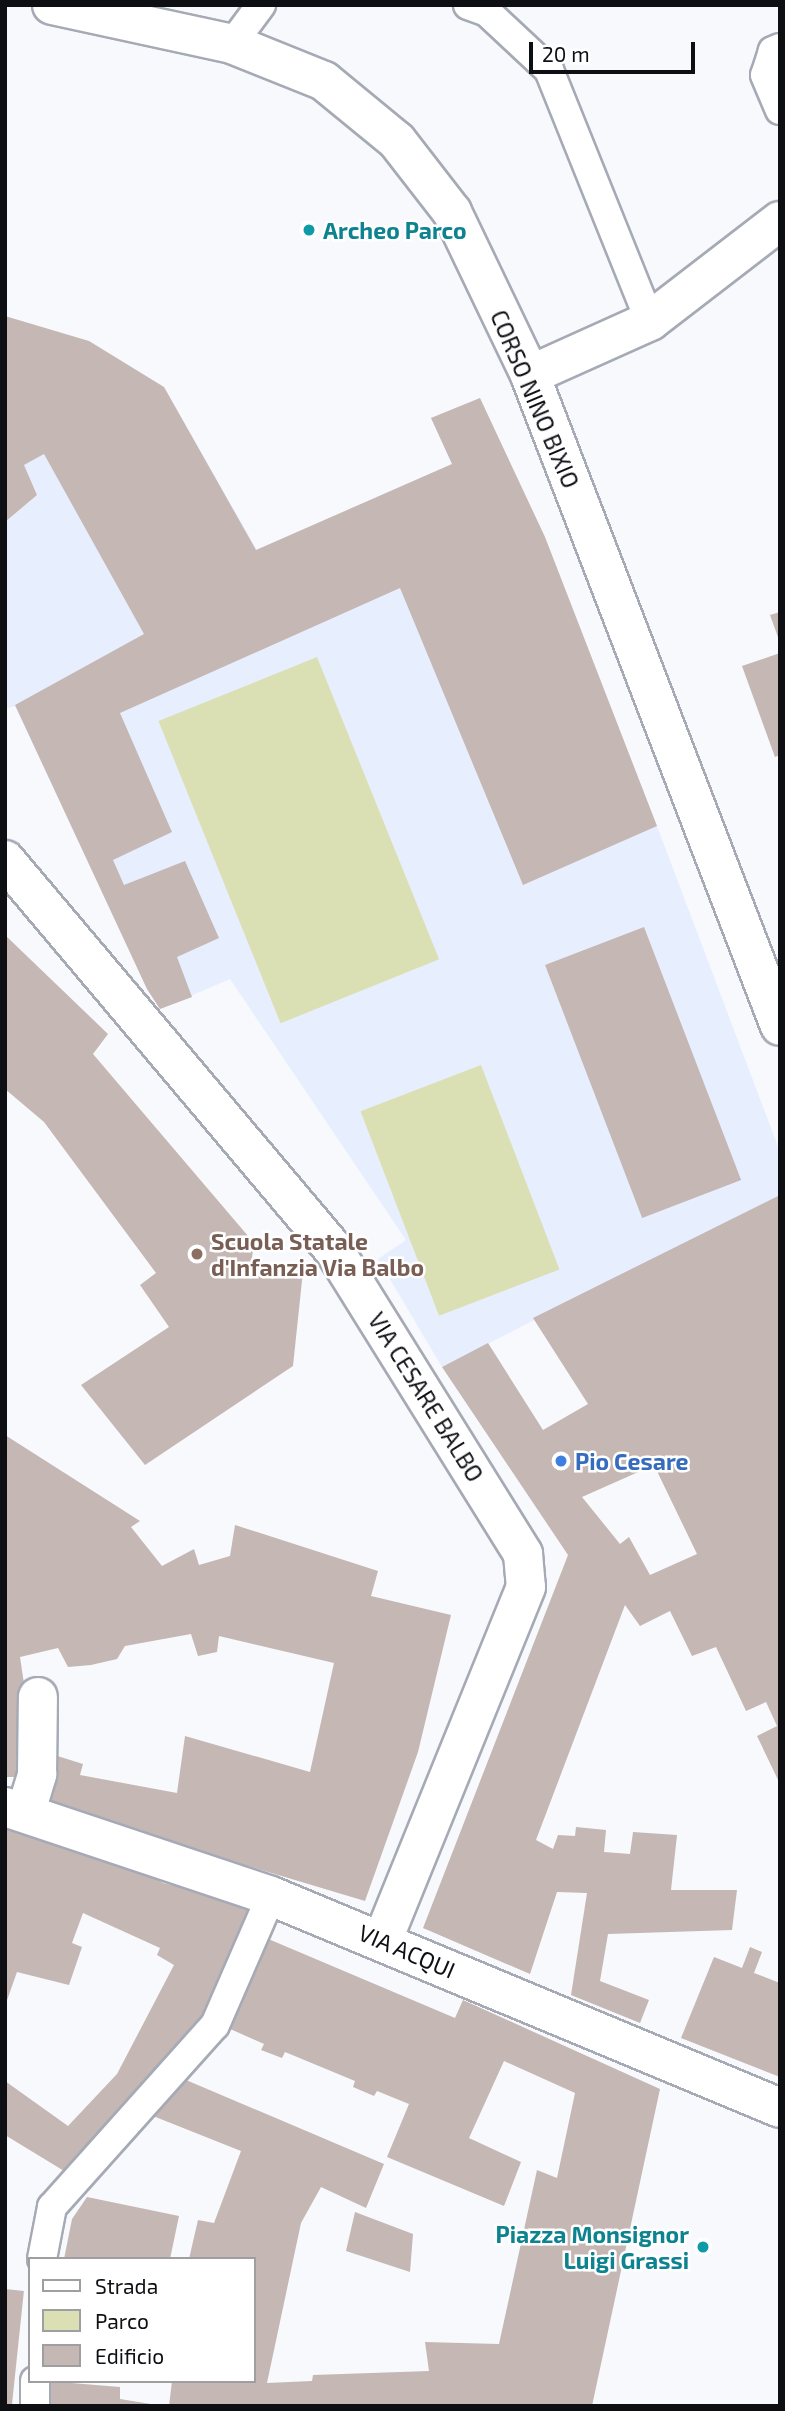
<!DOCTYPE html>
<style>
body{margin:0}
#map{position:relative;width:785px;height:2411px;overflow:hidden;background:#f7f9fd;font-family:"Exo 2",sans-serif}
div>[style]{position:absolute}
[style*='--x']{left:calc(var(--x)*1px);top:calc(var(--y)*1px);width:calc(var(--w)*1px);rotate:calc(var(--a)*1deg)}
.built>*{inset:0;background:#e7eefd}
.green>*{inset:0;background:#dbe0b4;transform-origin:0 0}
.building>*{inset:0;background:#c5b7b4;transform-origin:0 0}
.roads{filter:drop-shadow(2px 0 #a5aab5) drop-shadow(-2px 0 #a5aab5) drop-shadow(0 2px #a5aab5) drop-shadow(0 -2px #a5aab5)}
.lane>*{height:28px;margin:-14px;padding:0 14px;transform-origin:14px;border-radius:14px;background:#fff}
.street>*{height:38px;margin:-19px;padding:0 19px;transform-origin:19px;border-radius:19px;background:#fff}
.secondary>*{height:38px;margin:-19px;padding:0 19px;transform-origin:19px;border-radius:19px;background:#fff}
.dots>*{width:19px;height:19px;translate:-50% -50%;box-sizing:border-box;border:4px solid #fff;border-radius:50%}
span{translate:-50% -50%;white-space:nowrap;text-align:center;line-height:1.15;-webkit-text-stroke:5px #fff;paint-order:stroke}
.culture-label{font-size:23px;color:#0d838f;font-weight:700}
.left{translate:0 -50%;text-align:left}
.right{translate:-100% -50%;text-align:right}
.street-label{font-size:23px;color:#0e0f13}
.education-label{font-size:23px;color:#785e54;font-weight:700}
.shop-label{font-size:23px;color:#366cbe;font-weight:700}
.frame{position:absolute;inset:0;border:7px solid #0e0f13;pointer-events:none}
.legend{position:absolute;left:28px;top:2257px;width:228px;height:126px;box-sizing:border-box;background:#fff;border:2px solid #9f9fa1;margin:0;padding:9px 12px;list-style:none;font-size:21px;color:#0e0f13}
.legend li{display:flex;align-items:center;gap:14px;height:35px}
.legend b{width:35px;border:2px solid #9f9fa1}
.scale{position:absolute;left:529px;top:42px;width:166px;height:32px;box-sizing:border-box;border:4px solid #0e0f13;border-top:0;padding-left:9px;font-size:21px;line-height:24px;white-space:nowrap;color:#0e0f13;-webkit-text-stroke:5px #fff;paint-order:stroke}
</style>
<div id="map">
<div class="built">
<i style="clip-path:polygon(164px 387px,257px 550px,452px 464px,431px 418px,480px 398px,657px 826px,780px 1152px,780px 1195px,442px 1367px,378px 1259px,406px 1240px,230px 979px,160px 1009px,147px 989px,15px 706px,5px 709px,5px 522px,37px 495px,24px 465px)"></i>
</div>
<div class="green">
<i style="left:317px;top:657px;width:326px;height:171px;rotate:68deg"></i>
<i style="left:481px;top:1065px;width:219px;height:129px;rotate:69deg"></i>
</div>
<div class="building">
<i style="clip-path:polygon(5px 316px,89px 341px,164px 387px,256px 550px,452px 464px,431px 418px,480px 398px,545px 537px,657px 826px,523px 885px,400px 588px,120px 713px,172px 832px,113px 860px,124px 885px,185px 861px,219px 938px,177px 957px,192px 997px,160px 1009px,147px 989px,15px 705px,144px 634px,44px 454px,24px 465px,37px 495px,5px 522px)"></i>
<i style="clip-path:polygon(780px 612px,780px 639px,779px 640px,770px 615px)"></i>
<i style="clip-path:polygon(780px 653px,780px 755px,775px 757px,742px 666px)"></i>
<i style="left:644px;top:927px;width:271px;height:106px;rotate:69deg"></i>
<i style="clip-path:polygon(5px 935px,108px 1034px,93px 1054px,254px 1243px,251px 1265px,303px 1271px,293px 1366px,145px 1465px,81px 1385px,169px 1327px,140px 1285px,156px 1273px,44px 1122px,5px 1089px)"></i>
<i style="clip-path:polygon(evenodd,780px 1195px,780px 1784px,757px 1736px,777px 1726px,766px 1702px,746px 1711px,716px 1647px,692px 1656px,670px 1611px,640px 1626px,625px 1605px,536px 1840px,553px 1849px,558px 1835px,575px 1836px,576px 1827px,606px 1830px,604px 1852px,630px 1854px,633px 1832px,677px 1835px,671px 1890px,737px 1890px,732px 1930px,608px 1934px,600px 1981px,649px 2000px,640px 2023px,571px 1995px,587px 1893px,557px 1892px,530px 1974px,423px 1928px,568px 1555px,442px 1367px,488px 1343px,543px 1430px,588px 1404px,533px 1318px,780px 1195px,654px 1465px,697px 1554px,650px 1575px,629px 1537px,620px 1544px,582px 1497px,654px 1465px)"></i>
<i style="clip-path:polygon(5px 1435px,140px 1521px,131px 1527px,162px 1566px,194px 1549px,199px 1565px,230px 1556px,235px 1525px,378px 1571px,371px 1596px,451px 1615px,418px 1752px,365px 1901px,182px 1846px,144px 1841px,43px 1805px,48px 1753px,83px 1764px,80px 1775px,177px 1793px,185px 1736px,310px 1772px,334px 1663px,219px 1636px,217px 1652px,198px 1656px,191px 1634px,125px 1646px,117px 1659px,91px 1665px,68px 1667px,58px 1648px,20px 1657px,26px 1697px,24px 1777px,5px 1777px)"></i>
<i style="clip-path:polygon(5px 1828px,102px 1850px,163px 1883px,251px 1904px,200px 2021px,69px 2174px,5px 2135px,5px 2081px,68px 2126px,117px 2074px,174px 1965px,157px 1955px,160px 1948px,83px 1913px,72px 1943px,82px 1947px,69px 1985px,17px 1972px,5px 2006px)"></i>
<i style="clip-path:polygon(266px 1938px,455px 2018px,463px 2000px,660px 2089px,592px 2406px,169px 2406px,172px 2381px,254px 2381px,254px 2259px,189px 2259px,198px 2220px,214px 2223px,241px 2151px,148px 2114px,179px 2077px,384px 2164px,366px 2208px,321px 2187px,301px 2223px,267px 2383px,312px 2381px,313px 2375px,429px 2371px,425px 2342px,499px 2344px,537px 2170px,557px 2178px,575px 2093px,504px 2061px,469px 2138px,521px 2162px,504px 2206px,387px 2157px,409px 2104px,377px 2091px,374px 2096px,353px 2087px,355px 2081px,285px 2052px,282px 2058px,261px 2050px,264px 2044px,228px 2028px)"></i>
<i style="clip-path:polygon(750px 1947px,762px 1952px,754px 1973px,780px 1983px,780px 2077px,681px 2038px,714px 1957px,742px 1968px)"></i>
<i style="clip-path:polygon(87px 2197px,179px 2216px,170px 2259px,64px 2259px,72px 2219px)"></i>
<i style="clip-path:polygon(355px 2212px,413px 2234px,410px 2272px,346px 2251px)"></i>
<i style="left:5px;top:2289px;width:19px;height:117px;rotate:6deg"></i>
<i style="clip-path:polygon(47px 2381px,120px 2387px,120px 2399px,163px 2406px,46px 2406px)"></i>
</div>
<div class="roads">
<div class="lane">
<i style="--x:468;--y:5;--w:20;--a:20"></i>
<i style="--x:487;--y:12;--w:85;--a:43.1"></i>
<i style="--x:549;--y:70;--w:271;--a:68.1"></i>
<i style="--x:232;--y:44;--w:49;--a:-53.4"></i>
<i style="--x:780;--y:48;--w:8;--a:157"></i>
<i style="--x:773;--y:51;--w:25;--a:108"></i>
<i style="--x:765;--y:75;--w:38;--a:67"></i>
<i style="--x:42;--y:2259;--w:53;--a:-79.1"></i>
<i style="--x:52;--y:2207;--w:244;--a:-48.2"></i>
<i style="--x:215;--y:2025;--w:141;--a:-66.5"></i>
<i style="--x:35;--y:2406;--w:25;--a:-90"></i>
</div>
<div class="street">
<i style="--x:530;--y:375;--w:132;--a:-24.2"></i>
<i style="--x:650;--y:321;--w:164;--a:-37.6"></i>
<i style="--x:5;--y:860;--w:510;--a:49.85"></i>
<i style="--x:334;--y:1250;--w:358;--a:58.1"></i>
<i style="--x:523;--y:1554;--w:33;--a:85"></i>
<i style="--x:526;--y:1587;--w:381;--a:112.1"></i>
<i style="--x:5;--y:1807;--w:280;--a:18.5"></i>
<i style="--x:271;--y:1896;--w:551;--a:22.61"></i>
<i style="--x:26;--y:1811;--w:39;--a:-73"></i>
<i style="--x:37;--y:1774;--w:77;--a:-89.3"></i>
</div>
<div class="secondary">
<i style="--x:52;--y:5;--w:184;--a:12.2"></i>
<i style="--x:232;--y:44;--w:99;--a:21.9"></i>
<i style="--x:324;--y:81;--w:94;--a:39.4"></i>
<i style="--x:397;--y:141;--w:90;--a:52.2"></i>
<i style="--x:452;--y:212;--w:181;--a:64.4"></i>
<i style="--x:530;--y:375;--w:697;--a:68.99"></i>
</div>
</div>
<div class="dots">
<i style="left:309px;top:230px;background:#0f9aa8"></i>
<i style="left:197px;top:1254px;background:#8d6e63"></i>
<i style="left:561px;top:1461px;background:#3f7fe0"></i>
<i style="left:703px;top:2247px;background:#0f9aa8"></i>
</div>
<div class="culture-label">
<span class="left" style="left:323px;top:230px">Archeo Parco</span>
<span class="right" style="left:689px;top:2247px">Piazza Monsignor<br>Luigi Grassi</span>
</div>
<div class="street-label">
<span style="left:535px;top:399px;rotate:67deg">CORSO NINO BIXIO</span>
<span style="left:426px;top:1397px;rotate:58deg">VIA CESARE BALBO</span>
<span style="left:407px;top:1951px;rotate:23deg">VIA ACQUI</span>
</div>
<div class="education-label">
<span class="left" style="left:211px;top:1254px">Scuola Statale<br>d'Infanzia Via Balbo</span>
</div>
<div class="shop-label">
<span class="left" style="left:575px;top:1461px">Pio Cesare</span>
</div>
<div class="frame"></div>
<ul class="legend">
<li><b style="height:9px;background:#fff"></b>Strada</li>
<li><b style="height:19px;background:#dbe0b4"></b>Parco</li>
<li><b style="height:19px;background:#c5b7b4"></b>Edificio</li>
</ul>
<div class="scale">20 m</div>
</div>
